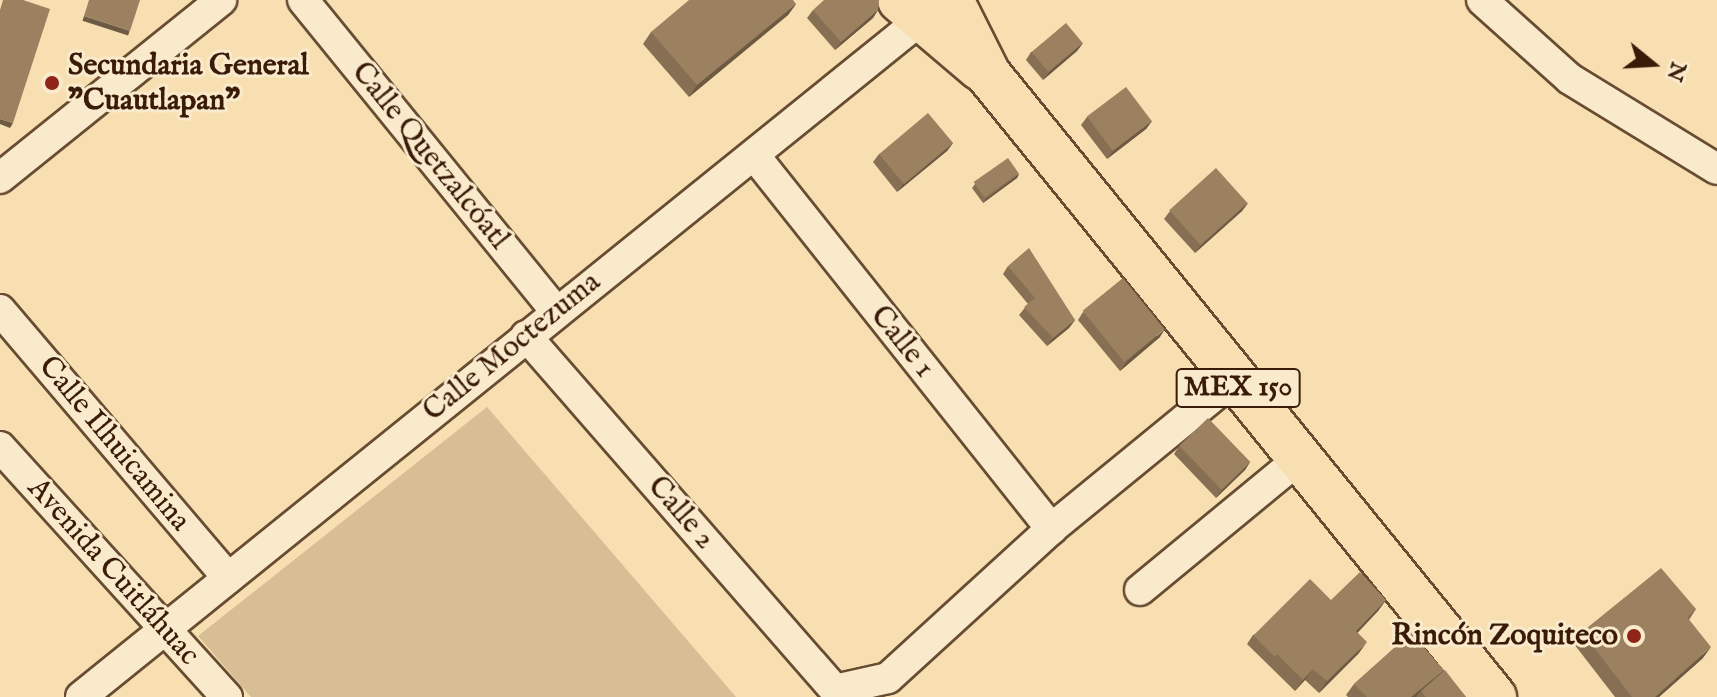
<!DOCTYPE html>
<meta charset="utf-8">
<style>
body{margin:0}
#map{position:relative;width:1717px;height:697px;overflow:hidden;background:#f7dfb1;font-family:"IM FELL English",serif}
div>[style]{position:absolute}
[style*='--x']{left:calc(var(--x)*1px);top:calc(var(--y)*1px);width:calc(var(--w)*1px);rotate:calc(var(--a)*1deg)}
.green>*{inset:0;background:#d7be94}
.roads{filter:drop-shadow(2px 0 #684c32) drop-shadow(-2px 0 #684c32) drop-shadow(0 2px #684c32) drop-shadow(0 -2px #684c32)}
.minor>*{height:30px;margin:-15px;padding:0 15px;transform-origin:15px;border-radius:15px;background:#faeacc}
.primary>*{height:44px;margin:-22px;padding:0 22px;transform-origin:22px;border-radius:22px;background:#f7dfb1}
.wall>*{inset:0;background:#866f53}
.shaded-wall>*{inset:0;background:#6d5a43;transform-origin:0 0}
.building>*{inset:0;background:#9c8160;transform-origin:0 0}
.dots>*{width:22px;height:22px;translate:-50% -50%;box-sizing:border-box;border:4px solid #faeacc;border-radius:50%}
span{translate:-50% -50%;white-space:nowrap;text-align:center;line-height:1.15;-webkit-text-stroke:6px #faeacc;paint-order:stroke}
.shield-label span{padding:2px 6px;background:#faeacc;border:2px solid;border-radius:6px;-webkit-text-stroke-width:0}
.shield-label{font-size:28px;color:#391b08;font-weight:700}
.poi-label{font-size:30px;color:#391b08;font-weight:700}
.left{translate:0 -50%;text-align:left}
.right{translate:-100% -50%;text-align:right}
.street-label{font-size:30px;color:#391b08}
.north{position:absolute;left:1613px;top:24px;width:80px;height:80px;-webkit-text-stroke:6px #faeacc;paint-order:stroke;rotate:108deg;font-size:22px;font-weight:700;line-height:32px;text-align:center;color:#391b08}
.north::after{content:'';display:block;margin:auto;width:28px;height:36px;background:#391b08;clip-path:polygon(50% 0,100% 100%,50% 72%,0 100%)}
</style>
<div id="map">
<div class="green">
<i style="clip-path:polygon(487px 407px,736px 697px,251px 697px,198px 636px)"></i>
</div>
<div class="roads">
<div class="minor">
<i style="--x:303;--y:0;--w:401;--a:50.9"></i>
<i style="--x:1482;--y:0;--w:118;--a:41.9"></i>
<i style="--x:1570;--y:79;--w:172;--a:31.5"></i>
<i style="--x:754;--y:155;--w:478;--a:51.5"></i>
<i style="--x:0;--y:178;--w:284;--a:-38.8"></i>
<i style="--x:0;--y:310;--w:352;--a:49.6"></i>
<i style="--x:526;--y:336;--w:470;--a:48.9"></i>
<i style="--x:0;--y:447;--w:338;--a:47.8"></i>
<i style="--x:1140;--y:590;--w:207;--a:-39.5"></i>
<i style="--x:81;--y:697;--w:1096;--a:-38.89"></i>
<i style="--x:837;--y:697;--w:7;--a:-106"></i>
<i style="--x:835;--y:690;--w:54;--a:-12.8"></i>
<i style="--x:888;--y:678;--w:221;--a:-42.4"></i>
<i style="--x:1051;--y:529;--w:234;--a:-39.3"></i>
</div>
<div class="primary">
<i style="--x:900;--y:0;--w:105;--a:40.4"></i>
<i style="--x:951;--y:0;--w:83;--a:63.4"></i>
<i style="--x:988;--y:74;--w:803;--a:50.92"></i>
</div>
</div>
<div class="wall">
<i style="clip-path:polygon(796px 4px,788px 15px,689px 97px,643px 44px,651px 32px)"></i>
<i style="clip-path:polygon(813px 10px,878px 10px,873px 18px,835px 50px,807px 18px)"></i>
<i style="clip-path:polygon(1083px 43px,1077px 51px,1043px 80px,1026px 60px,1031px 52px)"></i>
<i style="clip-path:polygon(1087px 117px,1152px 121px,1146px 129px,1107px 159px,1081px 125px)"></i>
<i style="clip-path:polygon(953px 143px,947px 151px,897px 192px,873px 162px,879px 154px)"></i>
<i style="clip-path:polygon(1019px 174px,1017px 178px,983px 203px,972px 188px,975px 184px)"></i>
<i style="clip-path:polygon(1248px 203px,1242px 211px,1195px 253px,1164px 219px,1170px 211px)"></i>
<i style="clip-path:polygon(1008px 266px,1075px 320px,1069px 328px,1047px 346px,1019px 315px,1028px 304px,1003px 274px)"></i>
<i style="clip-path:polygon(1083px 312px,1160px 337px,1120px 371px,1078px 320px)"></i>
<i style="clip-path:polygon(1179px 446px,1250px 462px,1245px 470px,1216px 498px,1174px 454px)"></i>
<i style="clip-path:polygon(1331px 600px,1386px 600px,1378px 611px,1357px 633px,1359px 653px,1319px 693px,1305px 680px,1295px 691px,1247px 644px,1253px 635px)"></i>
<i style="clip-path:polygon(1696px 609px,1689px 620px,1703px 658px,1659px 697px,1615px 697px,1574px 644px,1582px 632px)"></i>
<i style="clip-path:polygon(1411px 633px,1466px 697px,1348px 697px,1346px 695px,1354px 684px)"></i>
</div>
<div class="shaded-wall">
<i style="clip-path:polygon(796px 4px,788px 15px,689px 97px,697px 85px)"></i>
<i style="clip-path:polygon(878px 10px,873px 18px,835px 50px,841px 42px)"></i>
<i style="left:84px;top:16px;width:48px;height:5px;rotate:18deg"></i>
<i style="clip-path:polygon(1083px 43px,1077px 51px,1043px 80px,1049px 72px)"></i>
<i style="clip-path:polygon(0 119px,13px 123px,10px 128px,0 124px)"></i>
<i style="clip-path:polygon(1152px 121px,1146px 129px,1107px 159px,1113px 151px)"></i>
<i style="clip-path:polygon(953px 143px,947px 151px,897px 192px,903px 184px)"></i>
<i style="clip-path:polygon(1019px 174px,1017px 178px,983px 203px,986px 199px)"></i>
<i style="clip-path:polygon(1248px 203px,1242px 211px,1195px 253px,1201px 245px)"></i>
<i style="clip-path:polygon(1075px 320px,1069px 328px,1047px 346px,1053px 338px)"></i>
<i style="clip-path:polygon(1165px 329px,1160px 337px,1120px 371px,1126px 362px)"></i>
<i style="clip-path:polygon(1250px 462px,1245px 470px,1216px 498px,1222px 490px)"></i>
<i style="clip-path:polygon(1386px 600px,1378px 611px,1348px 643px,1356px 631px)"></i>
<i style="clip-path:polygon(1367px 642px,1359px 653px,1319px 693px,1327px 681px)"></i>
<i style="clip-path:polygon(1711px 647px,1703px 658px,1659px 697px,1655px 697px)"></i>
<i style="clip-path:polygon(1313px 669px,1305px 680px,1295px 691px,1303px 680px)"></i>
<i style="clip-path:polygon(1444px 670px,1436px 681px,1421px 691px,1416px 697px,1411px 697px)"></i>
</div>
<div class="building">
<i style="clip-path:polygon(3px 0,23px 0,50px 9px,13px 123px,0 119px,0 10px)"></i>
<i style="clip-path:polygon(89px 0,140px 0,130px 31px,84px 16px)"></i>
<i style="clip-path:polygon(689px 0,793px 0,796px 4px,697px 85px,651px 32px)"></i>
<i style="clip-path:polygon(824px 0,879px 0,878px 10px,841px 42px,813px 10px)"></i>
<i style="left:1066px;top:23px;width:26px;height:45px;rotate:50deg"></i>
<i style="left:1126px;top:87px;width:43px;height:49px;rotate:53deg"></i>
<i style="left:928px;top:113px;width:39px;height:64px;rotate:50deg"></i>
<i style="left:1008px;top:158px;width:19px;height:42px;rotate:55deg"></i>
<i style="left:1216px;top:168px;width:47px;height:63px;rotate:48deg"></i>
<i style="clip-path:polygon(1029px 248px,1075px 320px,1053px 338px,1024px 307px,1035px 298px,1008px 266px)"></i>
<i style="left:1123px;top:278px;width:66px;height:52px;rotate:51deg"></i>
<i style="left:1208px;top:418px;width:61px;height:40px;rotate:46deg"></i>
<i style="clip-path:polygon(1661px 568px,1696px 609px,1687px 617px,1711px 647px,1655px 697px,1632px 697px,1582px 632px)"></i>
<i style="clip-path:polygon(1360px 572px,1386px 600px,1356px 631px,1367px 642px,1327px 681px,1313px 669px,1303px 680px,1276px 653px)"></i>
<i style="left:1310px;top:579px;width:30px;height:80px;rotate:45deg"></i>
<i style="clip-path:polygon(1411px 633px,1444px 670px,1411px 697px,1367px 697px,1354px 684px)"></i>
<i style="clip-path:polygon(1445px 670px,1466px 697px,1426px 697px,1421px 691px)"></i>
</div>
<div class="dots">
<i style="left:52px;top:83px;background:#8f2418"></i>
<i style="left:1634px;top:636px;background:#8f2418"></i>
</div>
<div class="shield-label">
<span style="left:1238px;top:388px">MEX 150</span>
</div>
<div class="poi-label">
<span class="left" style="left:68px;top:83px">Secundaria General<br>"Cuautlapan"</span>
<span class="right" style="left:1618px;top:636px">Rincón Zoquiteco</span>
</div>
<div class="street-label">
<span style="left:430px;top:156px;rotate:51deg">Calle Quetzalcóatl</span>
<span style="left:902px;top:342px;rotate:51deg">Calle 1</span>
<span style="left:512px;top:347px;rotate:-39deg">Calle Moctezuma</span>
<span style="left:114px;top:444px;rotate:50deg">Calle Ilhuicamina</span>
<span style="left:681px;top:513px;rotate:49deg">Calle 2</span>
<span style="left:113px;top:572px;rotate:48deg">Avenida Cuitláhuac</span>
</div>
<div class="north">N</div>
</div>
